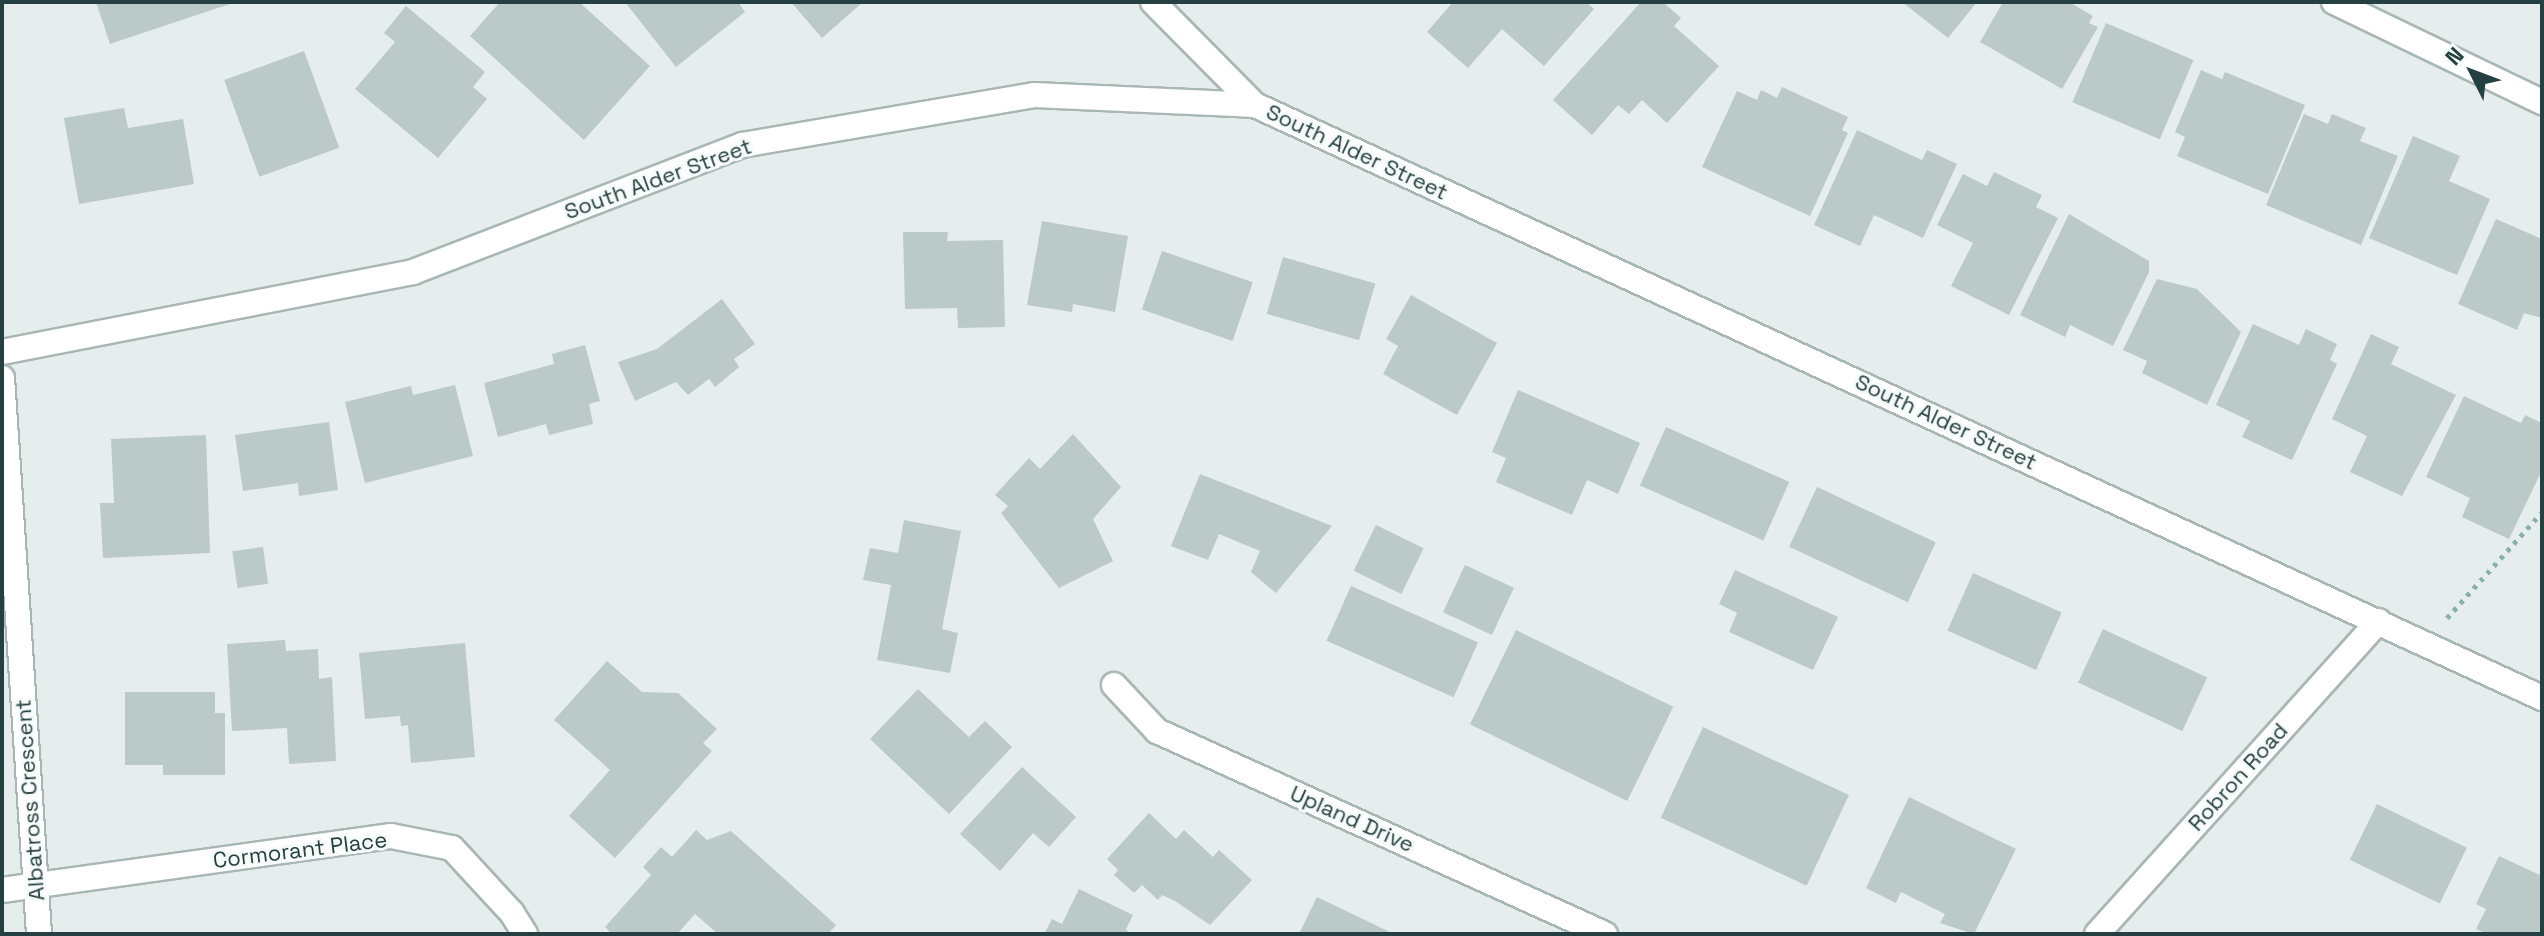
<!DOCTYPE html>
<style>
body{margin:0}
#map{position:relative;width:2544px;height:936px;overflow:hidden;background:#e6eeed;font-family:"Space Grotesk",sans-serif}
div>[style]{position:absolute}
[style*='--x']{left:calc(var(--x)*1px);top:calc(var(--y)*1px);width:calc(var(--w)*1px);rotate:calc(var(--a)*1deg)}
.building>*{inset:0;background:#bbc9c7;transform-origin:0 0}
.path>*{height:5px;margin-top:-2.5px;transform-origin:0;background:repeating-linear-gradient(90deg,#87b1b0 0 4px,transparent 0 10px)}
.roads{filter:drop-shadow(2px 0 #a8b6b6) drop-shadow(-2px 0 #a8b6b6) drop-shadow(0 2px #a8b6b6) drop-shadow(0 -2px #a8b6b6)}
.minor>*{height:24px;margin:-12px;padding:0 12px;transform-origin:12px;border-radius:12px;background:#fff}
span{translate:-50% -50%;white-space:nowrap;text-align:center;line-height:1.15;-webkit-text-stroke:6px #f6fbfa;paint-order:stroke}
.street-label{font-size:22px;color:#254041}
.frame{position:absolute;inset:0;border:4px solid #254041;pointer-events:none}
.north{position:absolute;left:2432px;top:32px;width:80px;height:80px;-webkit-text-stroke:6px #f6fbfa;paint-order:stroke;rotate:312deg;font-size:22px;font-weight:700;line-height:32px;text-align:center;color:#254041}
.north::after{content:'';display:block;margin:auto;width:28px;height:36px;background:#254041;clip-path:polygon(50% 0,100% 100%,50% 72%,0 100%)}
</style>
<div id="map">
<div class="building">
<i style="clip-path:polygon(96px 2px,233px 2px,233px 3px,110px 44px)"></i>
<i style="clip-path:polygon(500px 2px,579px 2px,650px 66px,584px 140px,470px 36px)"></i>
<i style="clip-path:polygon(625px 2px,738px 2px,745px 12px,676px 67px)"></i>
<i style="clip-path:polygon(791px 2px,863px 2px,822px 38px)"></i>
<i style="clip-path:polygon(1453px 2px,1586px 2px,1594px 9px,1544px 66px,1502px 29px,1468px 68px,1427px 32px)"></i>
<i style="clip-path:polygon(1641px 2px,1663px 2px,1681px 18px,1674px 26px,1719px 66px,1667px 123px,1642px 100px,1629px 114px,1618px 105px,1592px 135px,1553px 100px)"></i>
<i style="clip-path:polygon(1902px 2px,1977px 2px,1948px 38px)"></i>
<i style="clip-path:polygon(2003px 2px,2069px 2px,2093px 16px,2089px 23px,2098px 27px,2062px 89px,1980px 42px)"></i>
<i style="clip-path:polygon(406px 6px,485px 72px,473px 87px,487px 99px,438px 158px,355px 89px,395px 42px,384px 33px)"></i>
<i style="left:2106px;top:23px;width:95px;height:86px;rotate:23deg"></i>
<i style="left:304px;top:51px;width:103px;height:85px;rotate:70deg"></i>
<i style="clip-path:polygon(2201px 70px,2222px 79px,2225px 72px,2305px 105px,2268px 194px,2177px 156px,2185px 137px,2175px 132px)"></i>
<i style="clip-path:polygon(1782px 87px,1848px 117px,1842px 130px,1848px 133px,1810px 216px,1702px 167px,1737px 91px,1757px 100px,1761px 90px,1777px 98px)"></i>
<i style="clip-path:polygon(124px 108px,128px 128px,183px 119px,194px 184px,79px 204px,64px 118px)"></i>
<i style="clip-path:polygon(2304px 114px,2328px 124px,2332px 114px,2366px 128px,2360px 141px,2398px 156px,2361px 245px,2266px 205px)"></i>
<i style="clip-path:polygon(1857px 130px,1922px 160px,1927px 150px,1957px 164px,1923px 238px,1874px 215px,1860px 246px,1814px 225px)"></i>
<i style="clip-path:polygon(2413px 136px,2460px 156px,2449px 181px,2490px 199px,2457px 275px,2369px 238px)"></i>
<i style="clip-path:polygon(1994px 172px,2042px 195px,2036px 207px,2058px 218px,2009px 315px,1951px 286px,1973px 243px,1937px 225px,1963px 174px,1987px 186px)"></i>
<i style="clip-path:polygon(2069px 214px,2149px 261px,2149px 272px,2113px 346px,2070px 325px,2065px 337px,2020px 315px)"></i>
<i style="clip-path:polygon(2496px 219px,2542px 239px,2542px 318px,2524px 313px,2517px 330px,2458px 304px)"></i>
<i style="clip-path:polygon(1042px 221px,1128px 236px,1115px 312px,1073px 304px,1072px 312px,1027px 305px)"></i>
<i style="clip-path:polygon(903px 232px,948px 232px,947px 241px,1003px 240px,1005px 327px,958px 328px,957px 308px,905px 309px)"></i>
<i style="left:1162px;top:251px;width:96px;height:62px;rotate:19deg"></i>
<i style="left:1283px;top:257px;width:96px;height:59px;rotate:16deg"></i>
<i style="clip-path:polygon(2157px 279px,2197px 289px,2241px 332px,2207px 405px,2142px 373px,2147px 361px,2123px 350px)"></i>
<i style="clip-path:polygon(1411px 295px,1497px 343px,1457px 415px,1383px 374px,1398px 346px,1386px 339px)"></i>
<i style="clip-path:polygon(722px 299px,755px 344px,734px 359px,739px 367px,715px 387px,709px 379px,688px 395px,676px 382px,635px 401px,618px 362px,657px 349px)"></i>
<i style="clip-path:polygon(2253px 324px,2299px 345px,2306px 329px,2337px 344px,2330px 360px,2337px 364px,2292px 460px,2242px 437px,2250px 421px,2216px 405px)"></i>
<i style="clip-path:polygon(2371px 334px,2399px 347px,2391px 364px,2456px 395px,2402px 496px,2350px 472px,2367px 436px,2332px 419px)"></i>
<i style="clip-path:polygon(585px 345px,600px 401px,589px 404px,593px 424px,549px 435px,546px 424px,498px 437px,484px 383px,554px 364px,552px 354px)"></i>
<i style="clip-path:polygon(455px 385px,473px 456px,365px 483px,345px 402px,411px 386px,413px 395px)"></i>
<i style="clip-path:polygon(1518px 390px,1640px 443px,1618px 494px,1587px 480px,1572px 515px,1496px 482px,1506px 458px,1492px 452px)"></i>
<i style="clip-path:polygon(2464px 396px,2521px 423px,2525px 415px,2542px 423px,2542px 470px,2509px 539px,2462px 517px,2470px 498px,2426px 477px)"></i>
<i style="clip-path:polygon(329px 422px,338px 490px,299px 496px,298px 483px,243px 491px,235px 435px)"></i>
<i style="left:1666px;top:427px;width:135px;height:64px;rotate:24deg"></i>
<i style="clip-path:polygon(1073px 434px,1121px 487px,1093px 519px,1113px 561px,1059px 588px,1001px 513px,1008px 506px,995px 495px,1029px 458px,1040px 469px)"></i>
<i style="clip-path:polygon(206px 435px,210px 553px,103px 558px,100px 503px,114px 503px,111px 439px)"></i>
<i style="clip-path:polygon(1200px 474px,1332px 526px,1276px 593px,1251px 572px,1260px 551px,1219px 534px,1208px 560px,1171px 546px)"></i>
<i style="left:1817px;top:487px;width:131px;height:66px;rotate:25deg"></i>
<i style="clip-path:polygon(904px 520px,961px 531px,942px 629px,958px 633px,950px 673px,877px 660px,891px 585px,863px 580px,870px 548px,898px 553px)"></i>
<i style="left:1376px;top:525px;width:53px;height:51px;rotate:26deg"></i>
<i style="left:263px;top:547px;width:37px;height:31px;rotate:82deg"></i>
<i style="left:1465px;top:565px;width:54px;height:52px;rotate:25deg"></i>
<i style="clip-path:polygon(1735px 570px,1838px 617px,1813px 670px,1729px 632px,1737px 613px,1719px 604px)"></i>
<i style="left:1973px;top:573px;width:97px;height:63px;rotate:24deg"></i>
<i style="left:1351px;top:586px;width:139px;height:60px;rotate:24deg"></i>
<i style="left:2103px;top:629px;width:115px;height:59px;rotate:25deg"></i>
<i style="left:1516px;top:630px;width:175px;height:105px;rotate:26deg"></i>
<i style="clip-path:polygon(285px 640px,286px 651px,318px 649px,319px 679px,332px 677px,336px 761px,289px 764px,287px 728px,232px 731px,227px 644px)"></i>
<i style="clip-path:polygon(465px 643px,475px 757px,411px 763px,408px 725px,401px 726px,400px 716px,365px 719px,359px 653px)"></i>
<i style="clip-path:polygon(607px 661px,642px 692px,678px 693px,717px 729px,703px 743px,712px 751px,615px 858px,569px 816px,610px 770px,554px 720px)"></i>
<i style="clip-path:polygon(918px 689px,969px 737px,985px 721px,1012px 747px,949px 814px,870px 739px)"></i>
<i style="clip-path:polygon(125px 692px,215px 692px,215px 713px,225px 713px,225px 775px,163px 775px,163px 765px,125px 765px)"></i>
<i style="left:1703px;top:727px;width:161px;height:100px;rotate:25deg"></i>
<i style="clip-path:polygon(1022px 767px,1076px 817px,1049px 847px,1033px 833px,1000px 871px,960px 834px)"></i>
<i style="clip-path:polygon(1909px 797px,2016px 849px,1974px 934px,1940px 923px,1945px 914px,1901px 892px,1896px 903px,1866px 888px)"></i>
<i style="left:2377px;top:804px;width:100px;height:62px;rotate:26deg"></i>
<i style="clip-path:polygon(1149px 813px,1176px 839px,1184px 830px,1213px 857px,1219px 850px,1252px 880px,1210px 925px,1175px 901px,1162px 895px,1158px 900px,1142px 885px,1134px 893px,1114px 875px,1118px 870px,1107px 859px)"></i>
<i style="clip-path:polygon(696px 830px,707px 840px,731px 831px,836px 925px,828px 934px,718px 934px,695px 914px,677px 934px,612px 934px,605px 927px,651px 875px,643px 867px,661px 847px,672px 857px)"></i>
<i style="clip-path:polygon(2499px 856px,2542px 876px,2542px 934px,2488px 934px,2476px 929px,2486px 909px,2476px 904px)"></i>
<i style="clip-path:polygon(1079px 889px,1133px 915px,1126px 929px,1130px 934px,1044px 934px,1052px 919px,1062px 924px)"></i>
<i style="clip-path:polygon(1317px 897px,1394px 934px,1299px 934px)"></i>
</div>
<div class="path">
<i style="--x:2447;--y:618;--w:142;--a:-48.1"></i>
</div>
<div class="roads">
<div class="minor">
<i style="--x:1153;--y:2;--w:145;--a:45.3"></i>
<i style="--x:2334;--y:2;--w:231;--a:25.7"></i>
<i style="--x:2;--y:352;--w:419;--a:-11"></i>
<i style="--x:413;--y:272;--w:353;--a:-21.1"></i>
<i style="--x:742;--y:145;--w:296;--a:-9.7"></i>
<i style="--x:1034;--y:95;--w:221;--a:2.6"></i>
<i style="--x:1255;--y:105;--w:1417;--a:24.74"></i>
<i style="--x:2;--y:378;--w:557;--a:86.19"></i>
<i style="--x:1114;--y:685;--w:63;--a:46.9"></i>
<i style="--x:1157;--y:731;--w:492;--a:24.4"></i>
<i style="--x:2;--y:890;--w:393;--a:-7.9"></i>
<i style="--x:391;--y:836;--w:62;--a:11.1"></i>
<i style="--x:452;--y:848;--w:88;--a:47.3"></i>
<i style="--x:512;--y:913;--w:25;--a:58"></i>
<i style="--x:2097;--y:934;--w:421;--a:-48"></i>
</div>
</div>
<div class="street-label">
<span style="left:1357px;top:152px;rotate:25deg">South Alder Street</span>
<span style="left:658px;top:179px;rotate:-20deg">South Alder Street</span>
<span style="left:1946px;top:422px;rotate:25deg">South Alder Street</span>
<span style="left:2238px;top:777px;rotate:-48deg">Robron Road</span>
<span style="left:30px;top:800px;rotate:-94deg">Albatross Crescent</span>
<span style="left:1352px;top:819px;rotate:24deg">Upland Drive</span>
<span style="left:300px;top:850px;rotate:-7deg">Cormorant Place</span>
</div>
<div class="frame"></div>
<div class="north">N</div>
</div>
